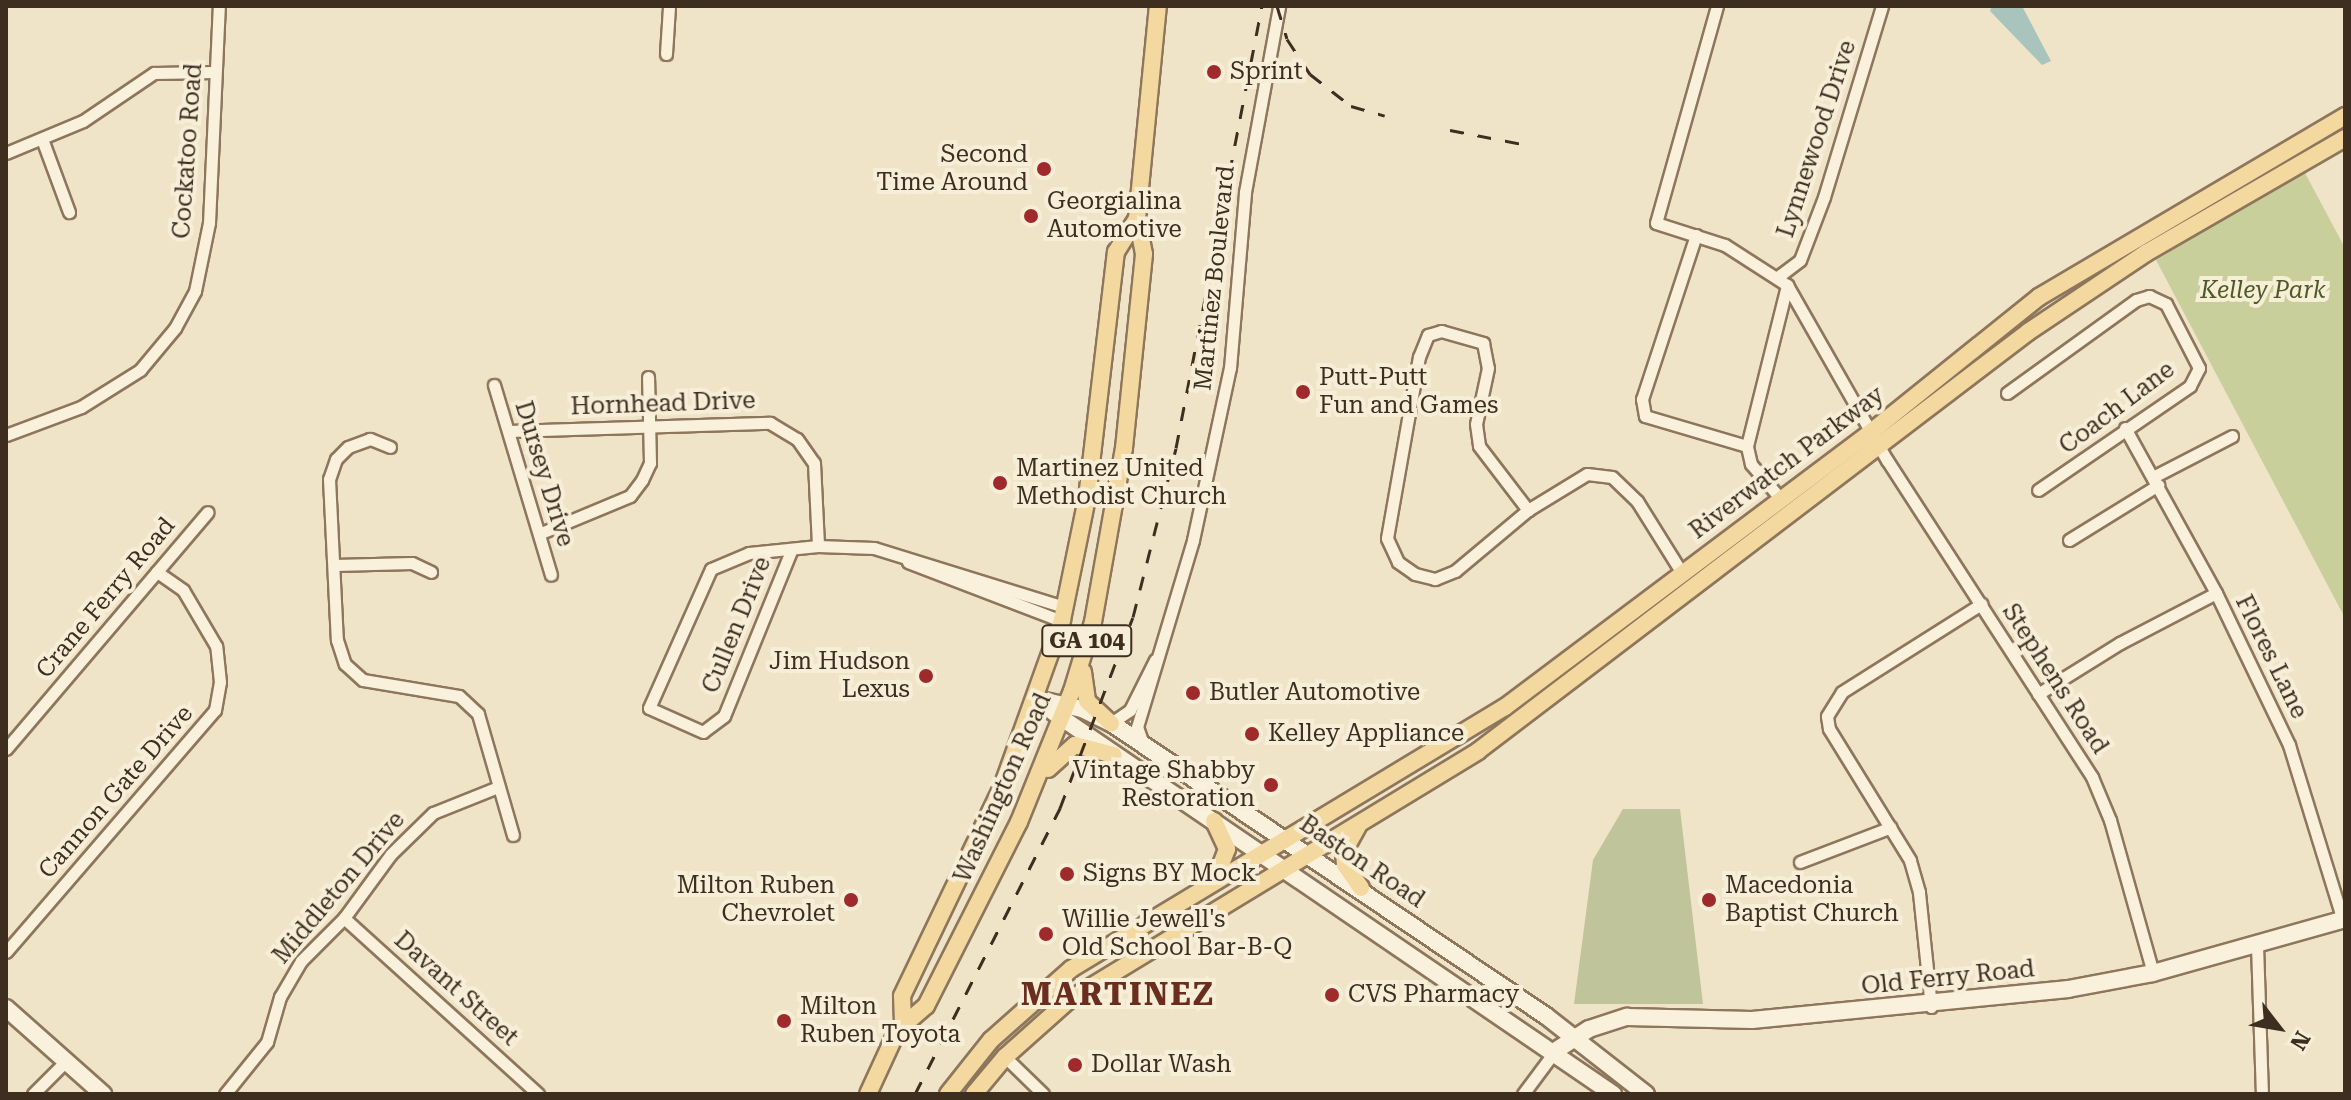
<!DOCTYPE html>
<style>
body{margin:0}
#map{position:relative;width:2351px;height:1100px;overflow:hidden;background:#f0e4c8;font-family:"Roboto Serif",serif}
div>[style]{position:absolute}
[style*='--x']{left:calc(var(--x)*1px);top:calc(var(--y)*1px);width:calc(var(--w)*1px);rotate:calc(var(--a)*1deg)}
.green>*{inset:0;background:#c9cf9b}
.cemetery>*{inset:0;background:#bfc49a}
.water>*{inset:0;background:#a9c4bc}
.roads{filter:drop-shadow(2px 0 #8d765c) drop-shadow(-2px 0 #8d765c) drop-shadow(0 2px #8d765c) drop-shadow(0 -2px #8d765c)}
.street>*{height:11px;margin:-5.5px;padding:0 5.5px;transform-origin:5.5px;border-radius:5.5px;background:#faf1dc}
.secondary>*{height:16px;margin:-8px;padding:0 8px;transform-origin:8px;border-radius:8px;background:#faf1dc}
.primary>*{height:16px;margin:-8px;padding:0 8px;transform-origin:8px;border-radius:8px;background:#f3d9a0}
.rail>*{height:3px;margin-top:-1.5px;transform-origin:0;background:repeating-linear-gradient(90deg,#3d2e20 0 14px,transparent 0 28px)}
.dots>*{width:22px;height:22px;translate:-50% -50%;box-sizing:border-box;border:4px solid #f7eed8;border-radius:50%}
span{translate:-50% -50%;white-space:nowrap;text-align:center;line-height:1.15;-webkit-text-stroke:8px #f7eed8;paint-order:stroke}
.shield-label span{padding:2px 6px;background:#f7eed8;border:2px solid;border-radius:6px;-webkit-text-stroke-width:0}
.shield-label{font-size:22px;color:#3d2e20;font-weight:700}
.poi-label{font-size:24px;color:#3d2e20}
.left{translate:0 -50%;text-align:left}
.right{translate:-100% -50%;text-align:right}
.street-label{font-size:24px;color:#3d2e20}
.park-label{font-size:24px;color:#4d5a26;font-style:italic}
.district-label{font-size:32px;color:#6b2e1e;font-weight:700;letter-spacing:2px}
.frame{position:absolute;inset:0;border:8px solid #3d2e20;pointer-events:none}
.north{position:absolute;left:2239px;top:988px;width:80px;height:80px;-webkit-text-stroke:6px #f7eed8;paint-order:stroke;rotate:121deg;font-size:22px;font-weight:700;line-height:32px;text-align:center;color:#3d2e20}
.north::after{content:'';display:block;margin:auto;width:28px;height:36px;background:#3d2e20;clip-path:polygon(50% 0,100% 100%,50% 72%,0 100%)}
</style>
<div id="map">
<div class="green">
<i style="clip-path:polygon(2304px 171px,2345px 248px,2345px 618px,2156px 260px)"></i>
</div>
<div class="cemetery">
<i style="clip-path:polygon(1623px 809px,1680px 809px,1703px 1004px,1574px 1004px,1593px 860px)"></i>
</div>
<div class="water">
<i style="clip-path:polygon(1992px 6px,2022px 6px,2051px 61px,2042px 65px,1990px 11px)"></i>
</div>
<div class="roads">
<div class="street">
<i style="--x:1717;--y:6;--w:225;--a:105.7"></i>
<i style="--x:1656;--y:223;--w:72;--a:17.7"></i>
<i style="--x:1725;--y:245;--w:74;--a:32.8"></i>
<i style="--x:1787;--y:285;--w:202;--a:60.3"></i>
<i style="--x:1887;--y:460;--w:378;--a:57.1"></i>
<i style="--x:2092;--y:777;--w:47;--a:67.3"></i>
<i style="--x:2110;--y:820;--w:159;--a:74.3"></i>
<i style="--x:666;--y:54;--w:48;--a:-86.4"></i>
<i style="--x:42;--y:139;--w:78;--a:69.7"></i>
<i style="--x:6;--y:153;--w:83;--a:-22.6"></i>
<i style="--x:83;--y:121;--w:86;--a:-34.1"></i>
<i style="--x:154;--y:73;--w:61;--a:-0.9"></i>
<i style="--x:1696;--y:235;--w:173;--a:108.2"></i>
<i style="--x:1642;--y:399;--w:17;--a:80"></i>
<i style="--x:1645;--y:416;--w:106;--a:16.4"></i>
<i style="--x:1779;--y:276;--w:26;--a:-37"></i>
<i style="--x:1800;--y:260;--w:67;--a:-69.1"></i>
<i style="--x:1824;--y:197;--w:200;--a:-73.1"></i>
<i style="--x:1441;--y:331;--w:44;--a:15.9"></i>
<i style="--x:1483;--y:343;--w:25;--a:79"></i>
<i style="--x:1488;--y:368;--w:57;--a:102.1"></i>
<i style="--x:1476;--y:424;--w:22;--a:82"></i>
<i style="--x:1479;--y:446;--w:81;--a:52.6"></i>
<i style="--x:1528;--y:510;--w:95;--a:140.1"></i>
<i style="--x:1455;--y:571;--w:22;--a:158"></i>
<i style="--x:1435;--y:579;--w:21;--a:-166"></i>
<i style="--x:1415;--y:574;--w:21;--a:-145"></i>
<i style="--x:1398;--y:562;--w:26;--a:-115"></i>
<i style="--x:1387;--y:538;--w:184;--a:-80"></i>
<i style="--x:1419;--y:357;--w:24;--a:-68"></i>
<i style="--x:1428;--y:335;--w:14;--a:-17"></i>
<i style="--x:494;--y:385;--w:198;--a:73.3"></i>
<i style="--x:2007;--y:393;--w:159;--a:-35.8"></i>
<i style="--x:2136;--y:300;--w:14;--a:-17"></i>
<i style="--x:2149;--y:296;--w:19;--a:25"></i>
<i style="--x:2166;--y:304;--w:72;--a:62.7"></i>
<i style="--x:2199;--y:368;--w:20;--a:117"></i>
<i style="--x:2190;--y:386;--w:184;--a:145.6"></i>
<i style="--x:2125;--y:428;--w:188;--a:61.1"></i>
<i style="--x:2216;--y:593;--w:169;--a:64.3"></i>
<i style="--x:2289;--y:745;--w:183;--a:72.9"></i>
<i style="--x:509;--y:431;--w:261;--a:-1.8"></i>
<i style="--x:770;--y:423;--w:31;--a:31"></i>
<i style="--x:797;--y:439;--w:29;--a:55"></i>
<i style="--x:814;--y:463;--w:83;--a:87.2"></i>
<i style="--x:6;--y:435;--w:80;--a:-20.5"></i>
<i style="--x:81;--y:407;--w:70;--a:-32.1"></i>
<i style="--x:140;--y:370;--w:55;--a:-50.2"></i>
<i style="--x:175;--y:328;--w:42;--a:-61.6"></i>
<i style="--x:195;--y:291;--w:69;--a:-78.4"></i>
<i style="--x:209;--y:223;--w:217;--a:-87.4"></i>
<i style="--x:390;--y:447;--w:22;--a:-158"></i>
<i style="--x:370;--y:439;--w:23;--a:160"></i>
<i style="--x:348;--y:447;--w:17;--a:135"></i>
<i style="--x:336;--y:459;--w:21;--a:109"></i>
<i style="--x:329;--y:479;--w:161;--a:87.2"></i>
<i style="--x:337;--y:640;--w:25;--a:72"></i>
<i style="--x:345;--y:664;--w:24;--a:42"></i>
<i style="--x:363;--y:680;--w:97;--a:9.5"></i>
<i style="--x:459;--y:696;--w:26;--a:43"></i>
<i style="--x:478;--y:714;--w:126;--a:73.9"></i>
<i style="--x:2153;--y:477;--w:89;--a:-27.4"></i>
<i style="--x:1780;--y:498;--w:45;--a:-130.5"></i>
<i style="--x:1751;--y:464;--w:18;--a:-103"></i>
<i style="--x:1747;--y:446;--w:166;--a:-76"></i>
<i style="--x:1528;--y:510;--w:69;--a:-31.4"></i>
<i style="--x:1587;--y:474;--w:25;--a:7"></i>
<i style="--x:1612;--y:477;--w:35;--a:44"></i>
<i style="--x:1637;--y:501;--w:85;--a:58"></i>
<i style="--x:541;--y:533;--w:96;--a:-22.6"></i>
<i style="--x:630;--y:496;--w:20;--a:-53"></i>
<i style="--x:642;--y:480;--w:19;--a:-65"></i>
<i style="--x:650;--y:463;--w:86;--a:-91.3"></i>
<i style="--x:2069;--y:540;--w:105;--a:-31.7"></i>
<i style="--x:791;--y:551;--w:178;--a:112.1"></i>
<i style="--x:724;--y:716;--w:26;--a:143"></i>
<i style="--x:703;--y:732;--w:59;--a:-156"></i>
<i style="--x:649;--y:708;--w:152;--a:-66"></i>
<i style="--x:711;--y:569;--w:41;--a:-22.8"></i>
<i style="--x:749;--y:553;--w:69;--a:-5.8"></i>
<i style="--x:818;--y:546;--w:56;--a:2"></i>
<i style="--x:874;--y:548;--w:200;--a:17.2"></i>
<i style="--x:908;--y:562;--w:165;--a:21"></i>
<i style="--x:335;--y:565;--w:77;--a:-1.5"></i>
<i style="--x:412;--y:563;--w:21;--a:25"></i>
<i style="--x:2038;--y:694;--w:97;--a:-31.9"></i>
<i style="--x:2120;--y:643;--w:108;--a:-27.5"></i>
<i style="--x:1111;--y:723;--w:23;--a:-34"></i>
<i style="--x:1130;--y:710;--w:56;--a:-63.4"></i>
<i style="--x:1143;--y:744;--w:18;--a:-109"></i>
<i style="--x:1137;--y:727;--w:195;--a:-73.3"></i>
<i style="--x:1193;--y:540;--w:176;--a:-77.9"></i>
<i style="--x:1230;--y:368;--w:177;--a:-85.1"></i>
<i style="--x:1245;--y:192;--w:189;--a:-79.6"></i>
<i style="--x:6;--y:749;--w:311;--a:-49.6"></i>
<i style="--x:1800;--y:862;--w:97;--a:-21"></i>
<i style="--x:344;--y:918;--w:262;--a:42.2"></i>
<i style="--x:2257;--y:945;--w:149;--a:88.1"></i>
<i style="--x:6;--y:952;--w:320;--a:-49.2"></i>
<i style="--x:215;--y:710;--w:28;--a:-80"></i>
<i style="--x:220;--y:682;--w:36;--a:-96"></i>
<i style="--x:216;--y:646;--w:65;--a:-120.5"></i>
<i style="--x:183;--y:590;--w:32;--a:-145"></i>
<i style="--x:1931;--y:1007;--w:116;--a:-96"></i>
<i style="--x:1919;--y:892;--w:33;--a:-106"></i>
<i style="--x:1910;--y:860;--w:154;--a:-121.7"></i>
<i style="--x:1829;--y:729;--w:13;--a:-99"></i>
<i style="--x:1827;--y:716;--w:28;--a:-58"></i>
<i style="--x:1842;--y:692;--w:165;--a:-32.3"></i>
<i style="--x:1005;--y:1057;--w:53;--a:44.2"></i>
<i style="--x:33;--y:1094;--w:45;--a:-45"></i>
<i style="--x:225;--y:1094;--w:67;--a:-51.1"></i>
<i style="--x:267;--y:1042;--w:47;--a:-73.9"></i>
<i style="--x:280;--y:997;--w:42;--a:-59.7"></i>
<i style="--x:301;--y:961;--w:61;--a:-45"></i>
<i style="--x:344;--y:918;--w:79;--a:-53.7"></i>
<i style="--x:391;--y:854;--w:59;--a:-44.3"></i>
<i style="--x:433;--y:813;--w:70;--a:-21.8"></i>
<i style="--x:1523;--y:1094;--w:54;--a:-53.3"></i>
</div>
<div class="secondary">
<i style="--x:1036;--y:699;--w:47;--a:12.3"></i>
<i style="--x:1082;--y:709;--w:32;--a:26"></i>
<i style="--x:1111;--y:723;--w:524;--a:33.96"></i>
<i style="--x:1546;--y:1016;--w:127;--a:38"></i>
<i style="--x:1053;--y:712;--w:678;--a:34.3"></i>
<i style="--x:6;--y:1008;--w:130;--a:41.6"></i>
<i style="--x:1555;--y:1051;--w:40;--a:-32.9"></i>
<i style="--x:1589;--y:1029;--w:40;--a:-18"></i>
<i style="--x:1627;--y:1017;--w:125;--a:1.4"></i>
<i style="--x:1752;--y:1020;--w:318;--a:-5.6"></i>
<i style="--x:2068;--y:989;--w:86;--a:-10.7"></i>
<i style="--x:2153;--y:973;--w:199;--a:-15.7"></i>
</div>
<div class="primary">
<i style="--x:1083;--y:672;--w:29;--a:82"></i>
<i style="--x:1087;--y:701;--w:33;--a:43"></i>
<i style="--x:1048;--y:769;--w:36;--a:-42"></i>
<i style="--x:1075;--y:745;--w:40;--a:14.4"></i>
<i style="--x:1214;--y:821;--w:31;--a:65"></i>
<i style="--x:1227;--y:849;--w:30;--a:111"></i>
<i style="--x:1358;--y:826;--w:29;--a:119"></i>
<i style="--x:1344;--y:851;--w:14;--a:86"></i>
<i style="--x:1345;--y:865;--w:28;--a:55"></i>
<i style="--x:903;--y:1023;--w:27;--a:-92"></i>
<i style="--x:902;--y:996;--w:232;--a:-64.4"></i>
<i style="--x:1002;--y:787;--w:177;--a:-70.2"></i>
<i style="--x:1062;--y:620;--w:125;--a:-78.4"></i>
<i style="--x:1087;--y:498;--w:248;--a:-83.3"></i>
<i style="--x:1116;--y:252;--w:39;--a:-58"></i>
<i style="--x:868;--y:1094;--w:69;--a:-65.3"></i>
<i style="--x:897;--y:1031;--w:38;--a:-41"></i>
<i style="--x:926;--y:1006;--w:206;--a:-63.2"></i>
<i style="--x:1019;--y:822;--w:141;--a:-68"></i>
<i style="--x:1072;--y:691;--w:72;--a:-73.1"></i>
<i style="--x:1093;--y:622;--w:177;--a:-79.9"></i>
<i style="--x:1124;--y:448;--w:195;--a:-84.1"></i>
<i style="--x:1144;--y:254;--w:36;--a:-101"></i>
<i style="--x:1137;--y:219;--w:214;--a:-84.4"></i>
<i style="--x:948;--y:1094;--w:69;--a:-51.5"></i>
<i style="--x:991;--y:1040;--w:107;--a:-41.6"></i>
<i style="--x:1071;--y:969;--w:507;--a:-31.12"></i>
<i style="--x:1505;--y:707;--w:458;--a:-36.9"></i>
<i style="--x:1871;--y:432;--w:216;--a:-38.8"></i>
<i style="--x:2039;--y:297;--w:356;--a:-30.6"></i>
<i style="--x:974;--y:1094;--w:48;--a:-50"></i>
<i style="--x:1005;--y:1057;--w:86;--a:-41.7"></i>
<i style="--x:1069;--y:1000;--w:479;--a:-31.3"></i>
<i style="--x:1478;--y:751;--w:691;--a:-37.3"></i>
<i style="--x:2028;--y:332;--w:142;--a:-33.8"></i>
<i style="--x:2146;--y:253;--w:230;--a:-30"></i>
</div>
</div>
<div class="rail">
<i style="--x:1277;--y:6;--w:34;--a:73"></i>
<i style="--x:1287;--y:39;--w:42;--a:56.7"></i>
<i style="--x:1310;--y:74;--w:52;--a:38"></i>
<i style="--x:1351;--y:106;--w:35;--a:16"></i>
<i style="--x:1450;--y:130;--w:78;--a:11"></i>
<i style="--x:915;--y:1094;--w:321;--a:-63.1"></i>
<i style="--x:1060;--y:808;--w:204;--a:-69.1"></i>
<i style="--x:1133;--y:617;--w:174;--a:-75.7"></i>
<i style="--x:1176;--y:448;--w:450;--a:-79"></i>
</div>
<div class="dots">
<i style="left:1214px;top:72px;background:#9e2a2b"></i>
<i style="left:1044px;top:169px;background:#9e2a2b"></i>
<i style="left:1031px;top:216px;background:#9e2a2b"></i>
<i style="left:1303px;top:392px;background:#9e2a2b"></i>
<i style="left:1000px;top:483px;background:#9e2a2b"></i>
<i style="left:926px;top:676px;background:#9e2a2b"></i>
<i style="left:1193px;top:693px;background:#9e2a2b"></i>
<i style="left:1252px;top:734px;background:#9e2a2b"></i>
<i style="left:1271px;top:785px;background:#9e2a2b"></i>
<i style="left:1067px;top:874px;background:#9e2a2b"></i>
<i style="left:851px;top:900px;background:#9e2a2b"></i>
<i style="left:1709px;top:900px;background:#9e2a2b"></i>
<i style="left:1046px;top:934px;background:#9e2a2b"></i>
<i style="left:1332px;top:995px;background:#9e2a2b"></i>
<i style="left:784px;top:1021px;background:#9e2a2b"></i>
<i style="left:1075px;top:1065px;background:#9e2a2b"></i>
</div>
<div class="shield-label">
<span style="left:1087px;top:641px">GA 104</span>
</div>
<div class="poi-label">
<span class="left" style="left:1230px;top:72px">Sprint</span>
<span class="right" style="left:1028px;top:169px">Second<br>Time Around</span>
<span class="left" style="left:1047px;top:216px">Georgialina<br>Automotive</span>
<span class="left" style="left:1319px;top:392px">Putt-Putt<br>Fun and Games</span>
<span class="left" style="left:1016px;top:483px">Martinez United<br>Methodist Church</span>
<span class="right" style="left:910px;top:676px">Jim Hudson<br>Lexus</span>
<span class="left" style="left:1209px;top:693px">Butler Automotive</span>
<span class="left" style="left:1268px;top:734px">Kelley Appliance</span>
<span class="right" style="left:1255px;top:785px">Vintage Shabby<br>Restoration</span>
<span class="left" style="left:1083px;top:874px">Signs BY Mock</span>
<span class="right" style="left:835px;top:900px">Milton Ruben<br>Chevrolet</span>
<span class="left" style="left:1725px;top:900px">Macedonia<br>Baptist Church</span>
<span class="left" style="left:1062px;top:934px">Willie Jewell's<br>Old School Bar-B-Q</span>
<span class="left" style="left:1348px;top:995px">CVS Pharmacy</span>
<span class="left" style="left:800px;top:1021px">Milton<br>Ruben Toyota</span>
<span class="left" style="left:1091px;top:1065px">Dollar Wash</span>
</div>
<div class="street-label">
<span style="left:1817px;top:139px;rotate:-72deg">Lynnewood Drive</span>
<span style="left:188px;top:151px;rotate:-86deg">Cockatoo Road</span>
<span style="left:1215px;top:278px;rotate:-84deg">Martinez Boulevard</span>
<span style="left:663px;top:404px;rotate:-2deg">Hornhead Drive</span>
<span style="left:2117px;top:408px;rotate:-37deg">Coach Lane</span>
<span style="left:1787px;top:463px;rotate:-37deg">Riverwatch Parkway</span>
<span style="left:544px;top:474px;rotate:73deg">Dursey Drive</span>
<span style="left:106px;top:598px;rotate:-50deg">Crane Ferry Road</span>
<span style="left:737px;top:625px;rotate:-68deg">Cullen Drive</span>
<span style="left:2271px;top:657px;rotate:64deg">Flores Lane</span>
<span style="left:2055px;top:679px;rotate:57deg">Stephens Road</span>
<span style="left:1003px;top:788px;rotate:-66deg">Washington Road</span>
<span style="left:116px;top:792px;rotate:-49deg">Cannon Gate Drive</span>
<span style="left:1362px;top:862px;rotate:34deg">Baston Road</span>
<span style="left:339px;top:888px;rotate:-50deg">Middleton Drive</span>
<span style="left:1948px;top:978px;rotate:-6deg">Old Ferry Road</span>
<span style="left:456px;top:989px;rotate:42deg">Davant Street</span>
</div>
<div class="park-label">
<span style="left:2263px;top:291px">Kelley Park</span>
</div>
<div class="district-label">
<span style="left:1118px;top:994px">MARTINEZ</span>
</div>
<div class="frame"></div>
<div class="north">N</div>
</div>
